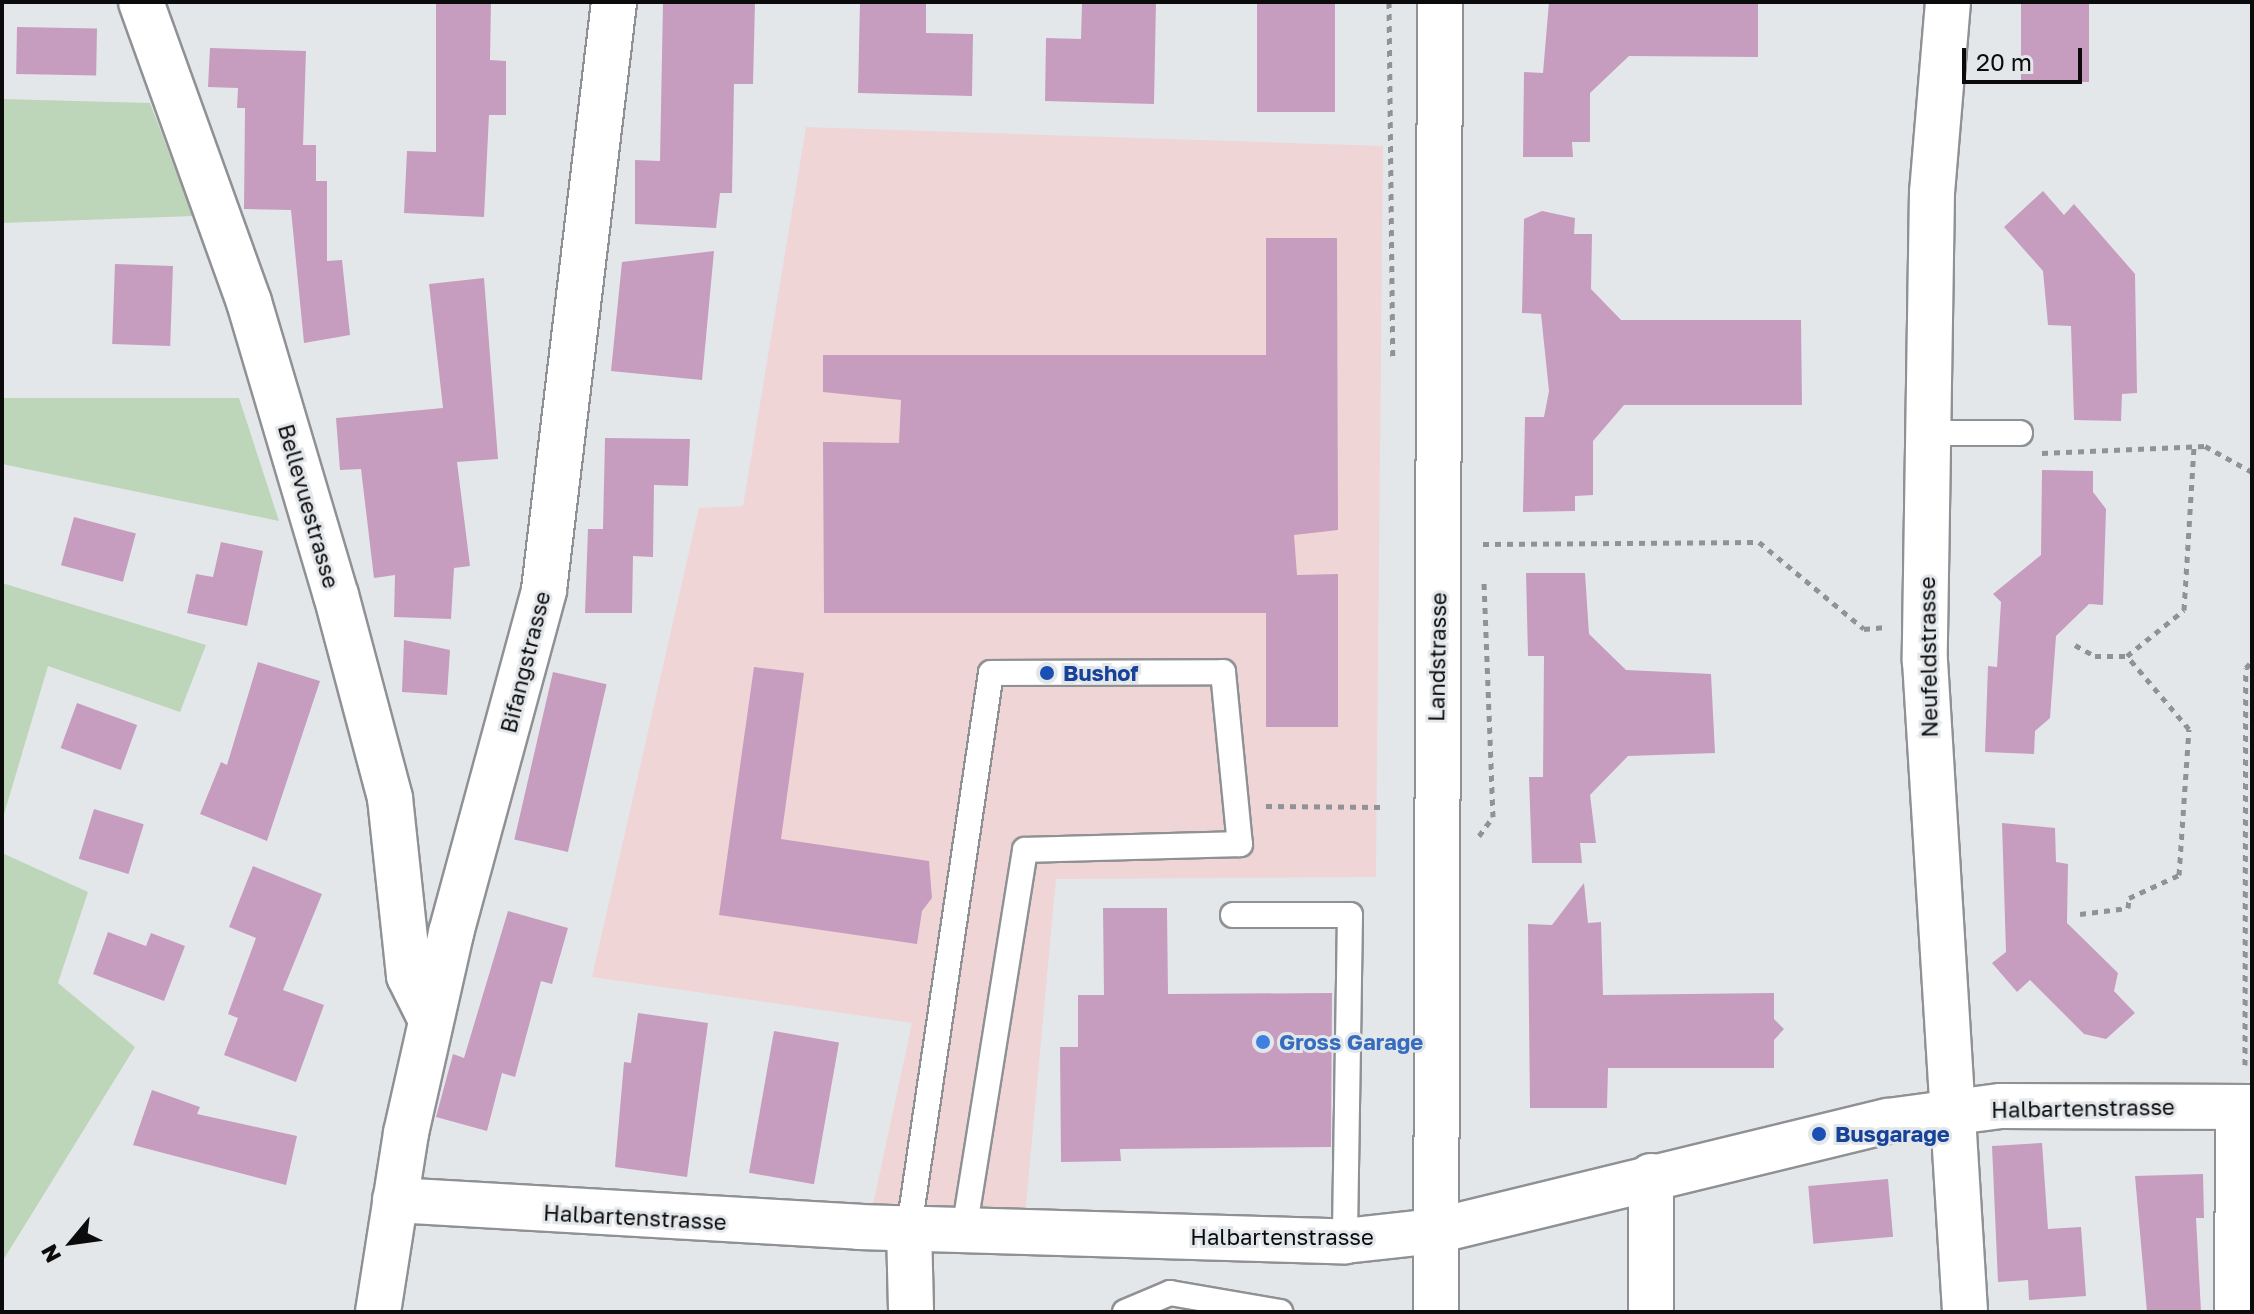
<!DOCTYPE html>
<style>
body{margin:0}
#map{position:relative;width:2254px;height:1314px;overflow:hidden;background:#e4e7ea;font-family:"Golos Text",sans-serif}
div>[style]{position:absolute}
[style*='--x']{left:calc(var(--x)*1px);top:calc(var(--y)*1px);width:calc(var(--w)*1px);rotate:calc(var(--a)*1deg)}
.industrial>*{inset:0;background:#f0d5d7}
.green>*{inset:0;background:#bdd5b9}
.building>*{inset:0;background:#c69dbe;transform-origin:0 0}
.path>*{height:5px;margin-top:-2.5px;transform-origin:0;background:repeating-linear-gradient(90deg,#919295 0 6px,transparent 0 12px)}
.roads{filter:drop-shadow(2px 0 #8f9194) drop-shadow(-2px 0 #8f9194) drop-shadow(0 2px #8f9194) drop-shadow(0 -2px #8f9194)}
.service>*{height:24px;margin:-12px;padding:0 12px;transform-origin:12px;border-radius:12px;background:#fff}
.minor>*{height:44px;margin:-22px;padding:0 22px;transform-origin:22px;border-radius:22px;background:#fff}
.secondary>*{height:44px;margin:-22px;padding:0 22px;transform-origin:22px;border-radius:22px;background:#fff}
.dots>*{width:22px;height:22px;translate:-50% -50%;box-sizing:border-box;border:4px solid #e4e7ea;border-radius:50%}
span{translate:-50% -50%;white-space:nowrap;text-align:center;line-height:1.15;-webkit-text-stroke:6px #e4e7ea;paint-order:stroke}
.street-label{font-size:22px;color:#0b0b0c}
.transit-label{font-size:22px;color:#164399;font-weight:700}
.left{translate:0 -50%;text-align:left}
.shop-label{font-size:22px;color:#366cbe;font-weight:700}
.frame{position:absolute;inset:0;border:4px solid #0b0b0c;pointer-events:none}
.north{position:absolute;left:32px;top:1202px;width:80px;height:80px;-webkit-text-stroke:6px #e4e7ea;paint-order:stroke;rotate:241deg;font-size:22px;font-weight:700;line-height:32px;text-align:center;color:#0b0b0c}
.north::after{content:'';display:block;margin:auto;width:28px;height:36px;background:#0b0b0c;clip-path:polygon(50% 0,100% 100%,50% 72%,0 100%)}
.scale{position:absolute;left:1962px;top:48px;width:120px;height:36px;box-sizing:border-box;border:4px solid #0b0b0c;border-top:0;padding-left:10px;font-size:24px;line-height:28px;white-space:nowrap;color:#0b0b0c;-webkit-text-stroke:6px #e4e7ea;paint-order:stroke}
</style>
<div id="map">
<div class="industrial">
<i style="clip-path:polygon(806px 127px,1383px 146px,1376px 877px,1056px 879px,1025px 1216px,872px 1209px,912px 1023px,592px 977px,699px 508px,743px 506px)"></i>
</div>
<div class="green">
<i style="clip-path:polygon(2px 99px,150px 103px,193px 216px,2px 223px)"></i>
<i style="clip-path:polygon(2px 398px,239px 398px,279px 521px,2px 464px)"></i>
<i style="clip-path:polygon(2px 583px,206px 645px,180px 712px,48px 666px,2px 821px)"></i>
<i style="clip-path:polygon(2px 853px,88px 892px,58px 983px,135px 1047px,2px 1262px)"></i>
</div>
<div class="building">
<i style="clip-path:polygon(436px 2px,491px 2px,490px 60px,506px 61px,506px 115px,489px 115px,484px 217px,404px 213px,407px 151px,436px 152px)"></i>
<i style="clip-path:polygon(663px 2px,755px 2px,753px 84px,734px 84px,732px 193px,720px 193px,716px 228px,635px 224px,635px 160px,660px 161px)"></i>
<i style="clip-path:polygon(860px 2px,926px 2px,926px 33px,973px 34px,972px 96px,858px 93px)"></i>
<i style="clip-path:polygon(1082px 2px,1156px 2px,1154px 104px,1045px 101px,1046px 38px,1081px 39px)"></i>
<i style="left:1257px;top:2px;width:78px;height:110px"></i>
<i style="clip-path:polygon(1549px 2px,1758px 2px,1758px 57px,1629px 56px,1590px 93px,1590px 142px,1572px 142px,1573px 157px,1523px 157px,1524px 72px,1543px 73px)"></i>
<i style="left:2021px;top:2px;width:68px;height:80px"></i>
<i style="left:17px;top:27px;width:80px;height:47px;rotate:1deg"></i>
<i style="clip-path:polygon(210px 48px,306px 51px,303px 145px,316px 145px,316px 181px,327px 181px,327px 261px,342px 260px,350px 335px,304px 343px,291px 210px,244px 209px,245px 108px,237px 108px,238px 88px,208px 87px)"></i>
<i style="clip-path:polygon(2043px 191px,2064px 215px,2074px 204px,2135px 274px,2137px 393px,2122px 394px,2121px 421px,2074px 420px,2071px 326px,2048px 325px,2043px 271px,2004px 227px)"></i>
<i style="clip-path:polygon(1542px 211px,1575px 218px,1574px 234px,1592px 234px,1591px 289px,1621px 320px,1801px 320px,1802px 405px,1624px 405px,1593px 441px,1593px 495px,1575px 496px,1575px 511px,1523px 512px,1525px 417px,1544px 417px,1549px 391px,1541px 314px,1522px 313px,1524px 219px)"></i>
<i style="clip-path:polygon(1266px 238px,1337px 238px,1338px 530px,1294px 535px,1297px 575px,1338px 574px,1338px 727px,1266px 727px,1266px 613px,824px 613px,823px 442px,899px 443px,901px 400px,823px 392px,823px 355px,1266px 355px)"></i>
<i style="clip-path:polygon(714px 251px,702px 380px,611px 371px,622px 262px)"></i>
<i style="left:115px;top:264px;width:58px;height:80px;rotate:2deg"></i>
<i style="clip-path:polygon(484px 278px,498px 459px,457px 462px,470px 566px,454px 568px,451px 619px,394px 617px,395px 575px,374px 578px,361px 469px,340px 470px,336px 418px,443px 408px,429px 284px)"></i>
<i style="clip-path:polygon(605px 438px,690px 439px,688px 486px,654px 485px,653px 557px,633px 556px,632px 613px,585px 613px,588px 529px,603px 529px)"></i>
<i style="clip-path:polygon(2042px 470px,2093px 471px,2093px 492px,2106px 509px,2103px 605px,2089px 604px,2056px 636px,2050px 718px,2035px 731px,2034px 754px,1985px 752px,1988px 666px,1997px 667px,2001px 602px,1993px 594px,2041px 555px)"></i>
<i style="left:74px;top:517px;width:64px;height:50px;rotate:15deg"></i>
<i style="clip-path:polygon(221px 542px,263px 551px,247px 626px,187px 613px,196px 574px,213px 577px)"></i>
<i style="clip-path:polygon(1526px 573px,1585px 573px,1589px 634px,1626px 670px,1711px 674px,1715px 753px,1628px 756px,1590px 795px,1596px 843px,1580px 843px,1582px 863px,1532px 863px,1529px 777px,1543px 777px,1544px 656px,1528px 656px)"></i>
<i style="clip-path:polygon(404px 640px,450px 650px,447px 695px,402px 692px)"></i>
<i style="clip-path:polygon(258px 662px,320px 681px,267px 841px,200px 814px,221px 762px,227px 765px)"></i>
<i style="clip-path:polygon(754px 667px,804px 673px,781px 839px,929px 861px,932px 898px,922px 911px,917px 944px,719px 915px)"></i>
<i style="left:553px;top:672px;width:55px;height:172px;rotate:13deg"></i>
<i style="left:77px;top:703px;width:64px;height:48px;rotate:20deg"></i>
<i style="left:94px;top:809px;width:52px;height:52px;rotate:17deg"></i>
<i style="clip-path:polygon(2002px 823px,2055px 828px,2056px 862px,2068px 864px,2067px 923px,2118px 973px,2114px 991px,2135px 1013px,2106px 1039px,2084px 1034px,2030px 980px,2017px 992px,1992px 963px,2006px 952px)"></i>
<i style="clip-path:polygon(253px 866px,322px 894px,283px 990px,324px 1005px,296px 1082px,224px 1055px,238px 1018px,228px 1014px,256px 938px,229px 927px)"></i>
<i style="clip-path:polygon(1584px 883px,1588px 923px,1601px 922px,1603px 995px,1774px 993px,1774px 1019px,1784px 1029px,1774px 1040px,1774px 1068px,1608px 1068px,1607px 1108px,1530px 1108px,1528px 924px,1552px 925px)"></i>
<i style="clip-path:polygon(1103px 908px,1167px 908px,1168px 994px,1332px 993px,1331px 1147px,1120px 1149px,1121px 1161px,1061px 1162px,1060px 1047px,1078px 1047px,1078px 995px,1104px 995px)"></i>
<i style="clip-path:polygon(508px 911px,568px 928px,552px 984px,541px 981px,515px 1077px,502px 1073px,487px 1131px,436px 1117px,453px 1054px,464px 1058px)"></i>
<i style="clip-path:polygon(108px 932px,146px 946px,151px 933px,185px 946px,164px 1001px,93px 974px)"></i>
<i style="clip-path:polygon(638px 1013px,708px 1023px,687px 1177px,615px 1167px,624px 1062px,631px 1063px)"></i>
<i style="left:774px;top:1031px;width:66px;height:144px;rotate:10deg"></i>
<i style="clip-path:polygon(152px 1090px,200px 1107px,197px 1114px,297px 1136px,286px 1185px,133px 1145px)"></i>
<i style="clip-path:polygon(2042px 1143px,2048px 1229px,2081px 1227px,2086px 1296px,2029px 1300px,2028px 1280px,1998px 1282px,1992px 1146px)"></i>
<i style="clip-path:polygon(2203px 1174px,2204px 1218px,2196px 1218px,2201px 1312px,2147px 1312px,2135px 1176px)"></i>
<i style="left:1888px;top:1179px;width:58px;height:80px;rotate:85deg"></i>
</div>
<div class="path">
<i style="--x:1389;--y:2;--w:357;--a:89.4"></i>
<i style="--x:2042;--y:453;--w:163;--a:-2.5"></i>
<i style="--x:2205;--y:446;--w:54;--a:29"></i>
<i style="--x:1483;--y:544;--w:276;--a:-0.4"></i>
<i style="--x:1759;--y:542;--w:136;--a:39.6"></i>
<i style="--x:1864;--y:629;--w:22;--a:-5"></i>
<i style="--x:2075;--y:645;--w:23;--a:29"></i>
<i style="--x:2095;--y:656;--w:32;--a:0"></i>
<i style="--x:2127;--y:656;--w:73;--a:-38.9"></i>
<i style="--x:2184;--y:610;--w:163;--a:-86.5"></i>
<i style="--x:1266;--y:806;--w:117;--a:0.5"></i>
<i style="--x:1479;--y:836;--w:24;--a:-54"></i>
<i style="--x:1493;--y:817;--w:238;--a:-92.2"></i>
<i style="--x:2080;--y:914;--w:48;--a:-7.1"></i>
<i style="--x:2128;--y:908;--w:10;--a:-84"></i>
<i style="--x:2129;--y:898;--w:55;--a:-24.7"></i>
<i style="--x:2179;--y:875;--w:146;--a:-86.1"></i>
<i style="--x:2189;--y:729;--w:96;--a:-130.3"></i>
<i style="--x:2245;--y:1065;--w:397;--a:-89.9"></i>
<i style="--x:2246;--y:668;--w:9;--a:-49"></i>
</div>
<div class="roads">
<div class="service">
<i style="--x:1928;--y:433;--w:92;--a:0"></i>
<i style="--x:1233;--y:915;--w:117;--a:0"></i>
<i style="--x:1350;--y:915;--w:326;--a:90.9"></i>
<i style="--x:909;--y:1228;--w:561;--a:-81.6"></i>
<i style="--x:991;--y:673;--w:232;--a:-0.2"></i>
<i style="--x:1223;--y:672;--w:173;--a:84.4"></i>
<i style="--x:1240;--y:844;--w:215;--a:178.4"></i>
<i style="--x:1025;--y:850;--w:386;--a:99.1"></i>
<i style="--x:1125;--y:1312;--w:49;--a:-22.9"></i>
<i style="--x:1170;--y:1293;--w:112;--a:9.8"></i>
</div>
<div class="minor">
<i style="--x:141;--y:2;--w:319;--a:70.2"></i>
<i style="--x:249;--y:302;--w:306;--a:73.5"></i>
<i style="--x:336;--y:595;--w:210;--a:75.1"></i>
<i style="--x:390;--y:798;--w:179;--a:83.9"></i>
<i style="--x:409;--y:976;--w:49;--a:63.4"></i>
<i style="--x:1948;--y:2;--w:191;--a:94.8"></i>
<i style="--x:1932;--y:192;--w:469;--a:90.9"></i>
<i style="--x:1925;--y:661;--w:652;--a:86.48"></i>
<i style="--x:1651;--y:1176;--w:136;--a:90"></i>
<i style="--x:395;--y:1200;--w:465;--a:3.3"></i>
<i style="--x:859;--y:1227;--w:486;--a:1.7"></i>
<i style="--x:1345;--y:1241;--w:92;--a:-6.3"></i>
<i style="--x:1436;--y:1231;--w:465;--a:-13.7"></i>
<i style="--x:1888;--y:1121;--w:114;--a:-7.6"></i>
<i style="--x:2001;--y:1106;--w:251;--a:0.2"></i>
<i style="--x:909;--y:1228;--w:84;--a:88.6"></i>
<i style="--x:378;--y:1312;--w:181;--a:-81.1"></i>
<i style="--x:406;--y:1133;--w:205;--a:-77.3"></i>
<i style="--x:451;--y:933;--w:355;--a:-74.8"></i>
<i style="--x:544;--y:590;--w:592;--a:-83.21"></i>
<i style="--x:2237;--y:1312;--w:205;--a:-89.7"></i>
</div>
<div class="secondary">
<i style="--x:1436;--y:1312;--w:1310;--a:-89.83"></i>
</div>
</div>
<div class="dots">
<i style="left:1047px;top:673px;background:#1a4fb4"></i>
<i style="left:1263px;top:1042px;background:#3f7fe0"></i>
<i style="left:1819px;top:1134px;background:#1a4fb4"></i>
</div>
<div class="street-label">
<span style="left:309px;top:506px;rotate:74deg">Bellevuestrasse</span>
<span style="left:1437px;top:657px;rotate:-89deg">Landstrasse</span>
<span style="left:1928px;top:657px;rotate:-91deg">Neufeldstrasse</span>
<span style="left:525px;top:662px;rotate:-76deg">Bifangstrasse</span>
<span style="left:2083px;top:1108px;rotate:-1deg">Halbartenstrasse</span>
<span style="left:635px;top:1217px;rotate:3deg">Halbartenstrasse</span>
<span style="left:1282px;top:1237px">Halbartenstrasse</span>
</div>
<div class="transit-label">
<span class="left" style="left:1063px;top:673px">Bushof</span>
<span class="left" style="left:1835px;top:1134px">Busgarage</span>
</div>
<div class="shop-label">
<span class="left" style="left:1279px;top:1042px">Gross Garage</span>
</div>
<div class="frame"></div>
<div class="north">N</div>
<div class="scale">20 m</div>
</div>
